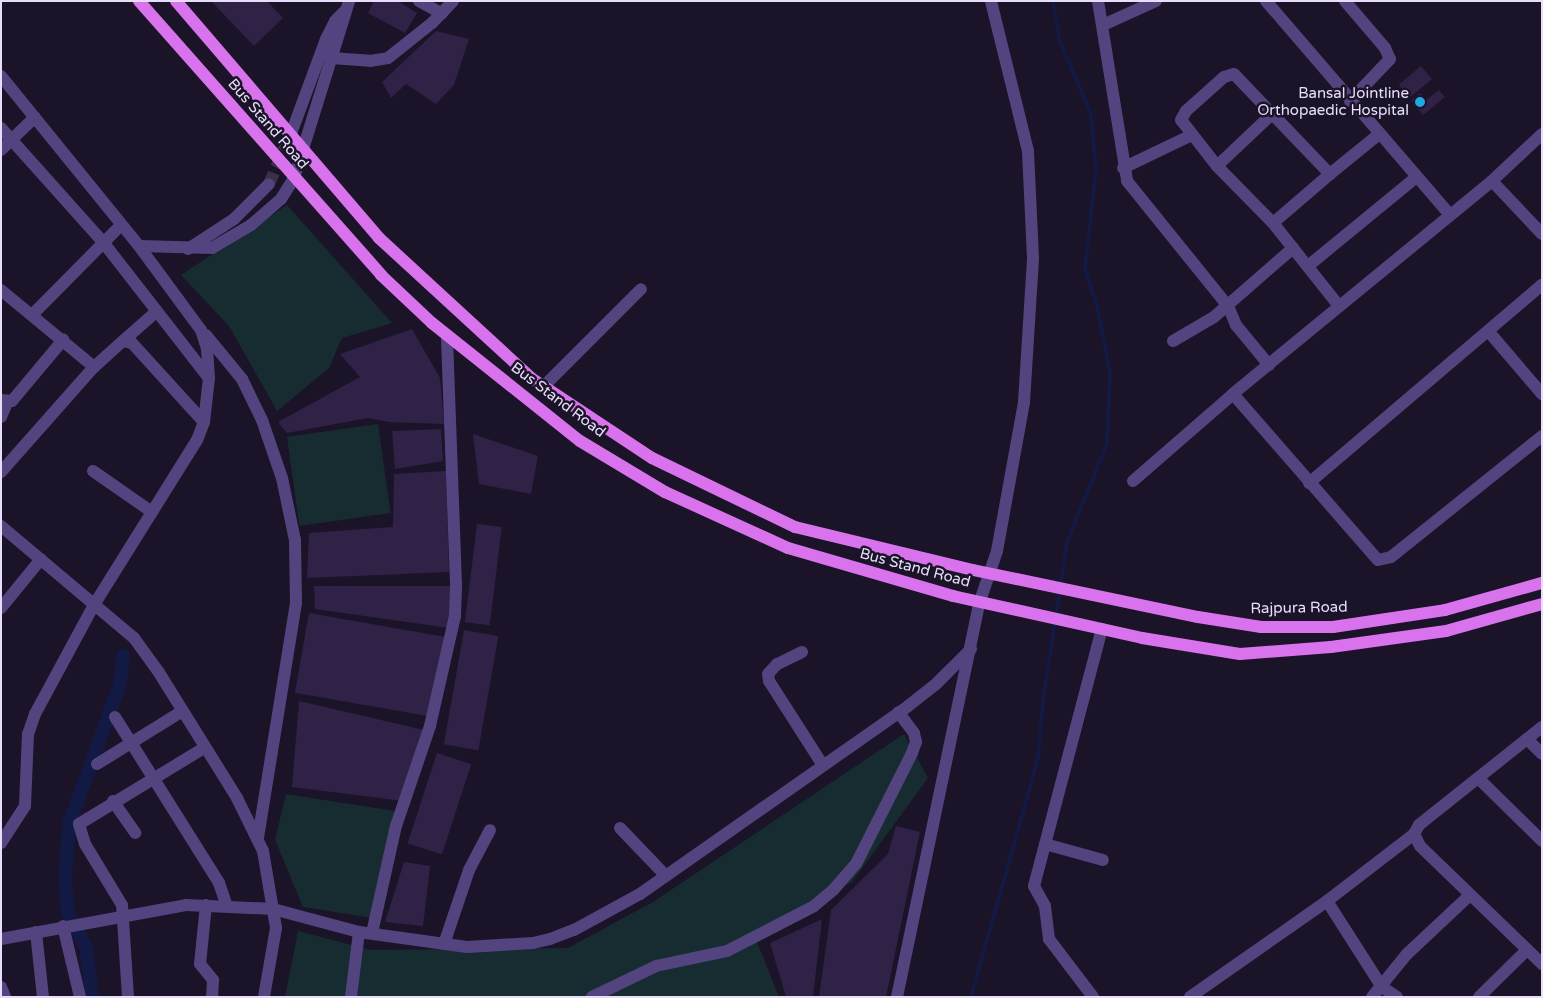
<!DOCTYPE html>
<style>
body{margin:0}
#map{position:relative;width:1543px;height:998px;overflow:hidden;background:#1b1327;font-family:"Varela Round",sans-serif}
div>[style]{position:absolute}
[style*='--x']{left:calc(var(--x)*1px);top:calc(var(--y)*1px);width:calc(var(--w)*1px);rotate:calc(var(--a)*1deg)}
.green>*{inset:0;background:#172c31;transform-origin:0 0}
.stream>*{height:4px;margin:-2px;padding:0 2px;transform-origin:2px;border-radius:2px;background:#121942}
.canal>*{height:14px;margin:-7px;padding:0 7px;transform-origin:7px;border-radius:7px;background:#121942}
.building>*{inset:0;background:#302246;transform-origin:0 0}
.minor-tunnel>*{height:12px;margin-top:-6px;transform-origin:0;background:repeating-linear-gradient(90deg,#3a3147 0 12px,transparent 0 18px)}
.minor>*{height:12px;margin:-6px;padding:0 6px;transform-origin:6px;border-radius:6px;background:#534480}
.major>*{height:12px;margin:-6px;padding:0 6px;transform-origin:6px;border-radius:6px;background:#d972ed}
.dots>*{width:14px;height:14px;translate:-50% -50%;box-sizing:border-box;border:2px solid #1b1327;border-radius:50%}
span{translate:-50% -50%;white-space:nowrap;text-align:center;line-height:1.15;-webkit-text-stroke:5px #1b1327;paint-order:stroke}
.poi-label{font-size:15px;color:#e7defb}
.right{translate:-100% -50%;text-align:right}
.street-label{font-size:15px;color:#e7defb}
.frame{position:absolute;inset:0;border:2px solid #e7defb;pointer-events:none}
</style>
<div id="map">
<div class="green">
<i style="clip-path:polygon(287px 205px,392px 323px,342px 338px,329px 368px,277px 411px,229px 326px,181px 275px)"></i>
<i style="left:378px;top:424px;width:90px;height:92px;rotate:82deg"></i>
<i style="clip-path:polygon(904px 734px,928px 778px,852px 882px,755px 937px,779px 997px,285px 997px,298px 931px,371px 950px,568px 948px,653px 902px)"></i>
<i style="clip-path:polygon(286px 794px,395px 811px,379px 919px,303px 907px,275px 840px)"></i>
</div>
<div class="stream">
<i style="--x:971;--y:997;--w:247;--a:-74.3"></i>
<i style="--x:1038;--y:759;--w:58;--a:-85.1"></i>
<i style="--x:1043;--y:701;--w:161;--a:-81.4"></i>
<i style="--x:1067;--y:542;--w:106;--a:-67.8"></i>
<i style="--x:1107;--y:444;--w:72;--a:-87.6"></i>
<i style="--x:1110;--y:372;--w:67;--a:-101.1"></i>
<i style="--x:1097;--y:306;--w:39;--a:-108"></i>
<i style="--x:1085;--y:269;--w:100;--a:-83.7"></i>
<i style="--x:1096;--y:170;--w:56;--a:-95.1"></i>
<i style="--x:1091;--y:114;--w:78;--a:-113.3"></i>
<i style="--x:1060;--y:42;--w:42;--a:-99.7"></i>
</div>
<div class="canal">
<i style="--x:92;--y:997;--w:50;--a:-96.8"></i>
<i style="--x:86;--y:947;--w:38;--a:-118"></i>
<i style="--x:68;--y:913;--w:32;--a:-95"></i>
<i style="--x:65;--y:881;--w:57;--a:-86"></i>
<i style="--x:69;--y:824;--w:149;--a:-70"></i>
<i style="--x:120;--y:684;--w:29;--a:-84"></i>
</div>
<div class="building">
<i style="clip-path:polygon(211px 1px,267px 1px,283px 18px,254px 46px)"></i>
<i style="clip-path:polygon(374px 1px,398px 1px,417px 13px,405px 33px,368px 13px)"></i>
<i style="clip-path:polygon(436px 31px,469px 39px,454px 85px,436px 104px,406px 84px,391px 98px,382px 82px)"></i>
<i style="left:1421px;top:66px;width:17px;height:29px;rotate:50deg"></i>
<i style="clip-path:polygon(1439px 90px,1445px 97px,1423px 115px,1411px 100px,1420px 93px,1426px 100px)"></i>
<i style="clip-path:polygon(412px 329px,440px 378px,444px 424px,389px 422px,368px 418px,287px 433px,278px 422px,360px 377px,340px 354px)"></i>
<i style="clip-path:polygon(441px 429px,443px 461px,395px 469px,392px 431px)"></i>
<i style="clip-path:polygon(473px 434px,538px 456px,531px 494px,479px 484px)"></i>
<i style="clip-path:polygon(446px 471px,449px 572px,307px 578px,309px 533px,393px 527px,394px 474px)"></i>
<i style="left:477px;top:524px;width:25px;height:99px;rotate:7deg"></i>
<i style="clip-path:polygon(314px 586px,451px 586px,449px 628px,315px 609px)"></i>
<i style="left:309px;top:613px;width:140px;height:81px;rotate:10deg"></i>
<i style="left:464px;top:630px;width:35px;height:116px;rotate:10deg"></i>
<i style="clip-path:polygon(299px 701px,424px 730px,404px 801px,292px 787px)"></i>
<i style="left:437px;top:753px;width:36px;height:95px;rotate:18deg"></i>
<i style="clip-path:polygon(896px 826px,920px 832px,886px 997px,819px 997px,831px 910px,888px 854px)"></i>
<i style="clip-path:polygon(404px 862px,430px 866px,423px 926px,385px 922px)"></i>
<i style="clip-path:polygon(822px 919px,813px 997px,786px 997px,770px 943px)"></i>
</div>
<div class="minor-tunnel">
<i style="--x:269;--y:184;--w:58;--a:-66.5"></i>
</div>
<div class="minor">
<i style="--x:419;--y:1;--w:26;--a:29"></i>
<i style="--x:1098;--y:1;--w:182;--a:80.8"></i>
<i style="--x:1127;--y:181;--w:161;--a:51.1"></i>
<i style="--x:1228;--y:306;--w:21;--a:67"></i>
<i style="--x:1236;--y:325;--w:52;--a:50.5"></i>
<i style="--x:1266;--y:1;--w:281;--a:49.3"></i>
<i style="--x:1345;--y:1;--w:62;--a:49.6"></i>
<i style="--x:1385;--y:48;--w:12;--a:66"></i>
<i style="--x:1390;--y:59;--w:58;--a:133.6"></i>
<i style="--x:1103;--y:25;--w:58;--a:-24.4"></i>
<i style="--x:331;--y:58;--w:39;--a:4"></i>
<i style="--x:370;--y:61;--w:18;--a:-9"></i>
<i style="--x:388;--y:58;--w:56;--a:-38.5"></i>
<i style="--x:432;--y:23;--w:30;--a:-46"></i>
<i style="--x:1;--y:76;--w:219;--a:50.9"></i>
<i style="--x:139;--y:246;--w:104;--a:53.6"></i>
<i style="--x:201;--y:330;--w:20;--a:72"></i>
<i style="--x:207;--y:349;--w:29;--a:86"></i>
<i style="--x:209;--y:378;--w:44;--a:96.5"></i>
<i style="--x:204;--y:422;--w:19;--a:111"></i>
<i style="--x:197;--y:440;--w:192;--a:122"></i>
<i style="--x:95;--y:603;--w:126;--a:118.4"></i>
<i style="--x:35;--y:714;--w:21;--a:109"></i>
<i style="--x:28;--y:734;--w:72;--a:92.4"></i>
<i style="--x:25;--y:806;--w:44;--a:123"></i>
<i style="--x:1;--y:128;--w:153;--a:48.2"></i>
<i style="--x:103;--y:242;--w:172;--a:52.1"></i>
<i style="--x:292;--y:131;--w:98;--a:-69.7"></i>
<i style="--x:326;--y:39;--w:20;--a:-63"></i>
<i style="--x:335;--y:21;--w:14;--a:-45"></i>
<i style="--x:1542;--y:134;--w:69;--a:136.8"></i>
<i style="--x:1492;--y:181;--w:335;--a:140.6"></i>
<i style="--x:1233;--y:394;--w:220;--a:48.9"></i>
<i style="--x:1378;--y:560;--w:13;--a:-13"></i>
<i style="--x:1391;--y:557;--w:193;--a:-38.7"></i>
<i style="--x:1;--y:150;--w:47;--a:-44.1"></i>
<i style="--x:1217;--y:166;--w:77;--a:-43.4"></i>
<i style="--x:1123;--y:168;--w:76;--a:-25.6"></i>
<i style="--x:1492;--y:181;--w:73;--a:46.7"></i>
<i style="--x:1273;--y:223;--w:75;--a:-40.7"></i>
<i style="--x:139;--y:246;--w:73;--a:1.6"></i>
<i style="--x:212;--y:248;--w:45;--a:-30.5"></i>
<i style="--x:251;--y:225;--w:40;--a:-41"></i>
<i style="--x:281;--y:199;--w:25;--a:-58"></i>
<i style="--x:294;--y:178;--w:185;--a:-72.7"></i>
<i style="--x:188;--y:249;--w:55;--a:-33.1"></i>
<i style="--x:234;--y:219;--w:49;--a:-45"></i>
<i style="--x:1308;--y:266;--w:139;--a:-39.4"></i>
<i style="--x:1;--y:290;--w:121;--a:39.6"></i>
<i style="--x:1339;--y:306;--w:106;--a:-128.5"></i>
<i style="--x:1273;--y:223;--w:80;--a:-134.5"></i>
<i style="--x:1217;--y:166;--w:58;--a:-128"></i>
<i style="--x:1181;--y:120;--w:10;--a:-61"></i>
<i style="--x:1186;--y:111;--w:51;--a:-41.8"></i>
<i style="--x:1224;--y:77;--w:10;--a:-17"></i>
<i style="--x:1234;--y:74;--w:139;--a:46.2"></i>
<i style="--x:1330;--y:174;--w:62;--a:-39.1"></i>
<i style="--x:33;--y:314;--w:124;--a:-45.3"></i>
<i style="--x:1489;--y:332;--w:82;--a:49.5"></i>
<i style="--x:206;--y:335;--w:57;--a:50.7"></i>
<i style="--x:242;--y:379;--w:46;--a:64"></i>
<i style="--x:262;--y:420;--w:61;--a:71"></i>
<i style="--x:282;--y:478;--w:63;--a:78.2"></i>
<i style="--x:295;--y:540;--w:63;--a:89.1"></i>
<i style="--x:296;--y:603;--w:237;--a:99.2"></i>
<i style="--x:123;--y:341;--w:45;--a:-41.4"></i>
<i style="--x:1173;--y:341;--w:48;--a:-30.3"></i>
<i style="--x:1214;--y:317;--w:105;--a:-41.1"></i>
<i style="--x:544;--y:386;--w:137;--a:-45"></i>
<i style="--x:1;--y:400;--w:11;--a:5"></i>
<i style="--x:12;--y:401;--w:80;--a:-50.1"></i>
<i style="--x:1;--y:417;--w:15;--a:-67"></i>
<i style="--x:93;--y:471;--w:72;--a:34.8"></i>
<i style="--x:1;--y:472;--w:140;--a:-48.5"></i>
<i style="--x:94;--y:367;--w:39;--a:-42"></i>
<i style="--x:123;--y:341;--w:9;--a:13"></i>
<i style="--x:132;--y:343;--w:107;--a:47.7"></i>
<i style="--x:1133;--y:481;--w:133;--a:-41"></i>
<i style="--x:1309;--y:483;--w:306;--a:-40.4"></i>
<i style="--x:1;--y:526;--w:174;--a:40.1"></i>
<i style="--x:134;--y:638;--w:41;--a:54"></i>
<i style="--x:158;--y:671;--w:150;--a:58.1"></i>
<i style="--x:237;--y:798;--w:59;--a:63.9"></i>
<i style="--x:263;--y:851;--w:78;--a:80.4"></i>
<i style="--x:276;--y:928;--w:70;--a:99.9"></i>
<i style="--x:1;--y:608;--w:63;--a:-50.8"></i>
<i style="--x:802;--y:652;--w:28;--a:154"></i>
<i style="--x:777;--y:664;--w:13;--a:132"></i>
<i style="--x:768;--y:674;--w:7;--a:82"></i>
<i style="--x:769;--y:681;--w:98;--a:57.4"></i>
<i style="--x:115;--y:717;--w:196;--a:57.9"></i>
<i style="--x:219;--y:883;--w:24;--a:71"></i>
<i style="--x:1542;--y:727;--w:157;--a:141.5"></i>
<i style="--x:1419;--y:825;--w:10;--a:119"></i>
<i style="--x:1414;--y:834;--w:13;--a:63"></i>
<i style="--x:1420;--y:846;--w:170;--a:44"></i>
<i style="--x:1527;--y:739;--w:21;--a:45"></i>
<i style="--x:97;--y:764;--w:99;--a:-31.8"></i>
<i style="--x:1478;--y:778;--w:90;--a:44.5"></i>
<i style="--x:113;--y:801;--w:39;--a:55"></i>
<i style="--x:620;--y:828;--w:66;--a:46.2"></i>
<i style="--x:1045;--y:844;--w:60;--a:15.4"></i>
<i style="--x:1327;--y:901;--w:102;--a:57.4"></i>
<i style="--x:1382;--y:987;--w:18;--a:34"></i>
<i style="--x:206;--y:905;--w:59;--a:95.8"></i>
<i style="--x:200;--y:964;--w:21;--a:51"></i>
<i style="--x:213;--y:980;--w:17;--a:93"></i>
<i style="--x:63;--y:926;--w:73;--a:76.5"></i>
<i style="--x:36;--y:932;--w:65;--a:83.9"></i>
<i style="--x:372;--y:933;--w:110;--a:-77.4"></i>
<i style="--x:396;--y:826;--w:106;--a:-71.2"></i>
<i style="--x:430;--y:726;--w:113;--a:-77.2"></i>
<i style="--x:455;--y:616;--w:32;--a:-88"></i>
<i style="--x:456;--y:584;--w:249;--a:-92.1"></i>
<i style="--x:1;--y:939;--w:188;--a:-10.4"></i>
<i style="--x:186;--y:905;--w:87;--a:2.6"></i>
<i style="--x:273;--y:909;--w:89;--a:15"></i>
<i style="--x:359;--y:932;--w:109;--a:7.9"></i>
<i style="--x:467;--y:947;--w:66;--a:-3.5"></i>
<i style="--x:533;--y:943;--w:17;--a:-13"></i>
<i style="--x:550;--y:939;--w:26;--a:-21"></i>
<i style="--x:574;--y:930;--w:75;--a:-28.6"></i>
<i style="--x:640;--y:894;--w:327;--a:-35"></i>
<i style="--x:908;--y:706;--w:34;--a:-38"></i>
<i style="--x:935;--y:685;--w:51;--a:-45"></i>
<i style="--x:444;--y:944;--w:78;--a:-71.3"></i>
<i style="--x:469;--y:870;--w:45;--a:-62.3"></i>
<i style="--x:1;--y:987;--w:11;--a:68"></i>
<i style="--x:128;--y:997;--w:92;--a:-93.7"></i>
<i style="--x:122;--y:905;--w:71;--a:-121.2"></i>
<i style="--x:85;--y:844;--w:21;--a:-107"></i>
<i style="--x:79;--y:824;--w:146;--a:-31.3"></i>
<i style="--x:351;--y:997;--w:65;--a:-83"></i>
<i style="--x:592;--y:997;--w:71;--a:-25.8"></i>
<i style="--x:656;--y:966;--w:73;--a:-11.9"></i>
<i style="--x:727;--y:951;--w:98;--a:-27.3"></i>
<i style="--x:814;--y:906;--w:26;--a:-40"></i>
<i style="--x:834;--y:889;--w:33;--a:-49"></i>
<i style="--x:856;--y:864;--w:124;--a:-63.2"></i>
<i style="--x:912;--y:753;--w:12;--a:-70"></i>
<i style="--x:916;--y:742;--w:9;--a:-103"></i>
<i style="--x:914;--y:733;--w:26;--a:-127"></i>
<i style="--x:897;--y:997;--w:405;--a:-78.2"></i>
<i style="--x:980;--y:601;--w:53;--a:-71.2"></i>
<i style="--x:997;--y:551;--w:151;--a:-79.7"></i>
<i style="--x:1024;--y:402;--w:144;--a:-86.4"></i>
<i style="--x:1033;--y:258;--w:107;--a:-92.7"></i>
<i style="--x:1028;--y:151;--w:154;--a:-103.9"></i>
<i style="--x:1093;--y:997;--w:73;--a:-127.2"></i>
<i style="--x:1049;--y:939;--w:33;--a:-97"></i>
<i style="--x:1045;--y:906;--w:23;--a:-119"></i>
<i style="--x:1034;--y:886;--w:266;--a:-75.2"></i>
<i style="--x:1190;--y:997;--w:167;--a:-35"></i>
<i style="--x:1327;--y:901;--w:110;--a:-37.6"></i>
<i style="--x:1372;--y:997;--w:55;--a:-50.9"></i>
<i style="--x:1407;--y:954;--w:86;--a:-43.1"></i>
<i style="--x:1479;--y:997;--w:67;--a:-44.4"></i>
</div>
<div class="major">
<i style="--x:139;--y:1;--w:366;--a:48.5"></i>
<i style="--x:381;--y:275;--w:70;--a:43.3"></i>
<i style="--x:432;--y:323;--w:189;--a:38.6"></i>
<i style="--x:580;--y:441;--w:99;--a:31"></i>
<i style="--x:665;--y:492;--w:135;--a:24.5"></i>
<i style="--x:788;--y:548;--w:172;--a:16.2"></i>
<i style="--x:953;--y:596;--w:194;--a:12.5"></i>
<i style="--x:1142;--y:638;--w:99;--a:9.3"></i>
<i style="--x:1240;--y:654;--w:91;--a:-4.4"></i>
<i style="--x:1331;--y:647;--w:116;--a:-7.9"></i>
<i style="--x:1446;--y:631;--w:100;--a:-15.7"></i>
<i style="--x:176;--y:1;--w:312;--a:49.4"></i>
<i style="--x:379;--y:238;--w:207;--a:42.6"></i>
<i style="--x:531;--y:378;--w:145;--a:33.5"></i>
<i style="--x:652;--y:458;--w:159;--a:25.8"></i>
<i style="--x:795;--y:527;--w:183;--a:13.6"></i>
<i style="--x:973;--y:570;--w:230;--a:11.8"></i>
<i style="--x:1198;--y:617;--w:64;--a:9"></i>
<i style="--x:1261;--y:627;--w:72;--a:0"></i>
<i style="--x:1333;--y:627;--w:113;--a:-8.6"></i>
<i style="--x:1445;--y:610;--w:101;--a:-15.6"></i>
</div>
<div class="dots">
<i style="left:1420px;top:102px;background:#21a8e3"></i>
</div>
<div class="poi-label">
<span class="right" style="left:1409px;top:102px">Bansal Jointline<br>Orthopaedic Hospital</span>
</div>
<div class="street-label">
<span style="left:268px;top:124px;rotate:49deg">Bus Stand Road</span>
<span style="left:558px;top:400px;rotate:37deg">Bus Stand Road</span>
<span style="left:915px;top:568px;rotate:15deg">Bus Stand Road</span>
<span style="left:1299px;top:608px;rotate:-1deg">Rajpura Road</span>
</div>
<div class="frame"></div>
</div>
